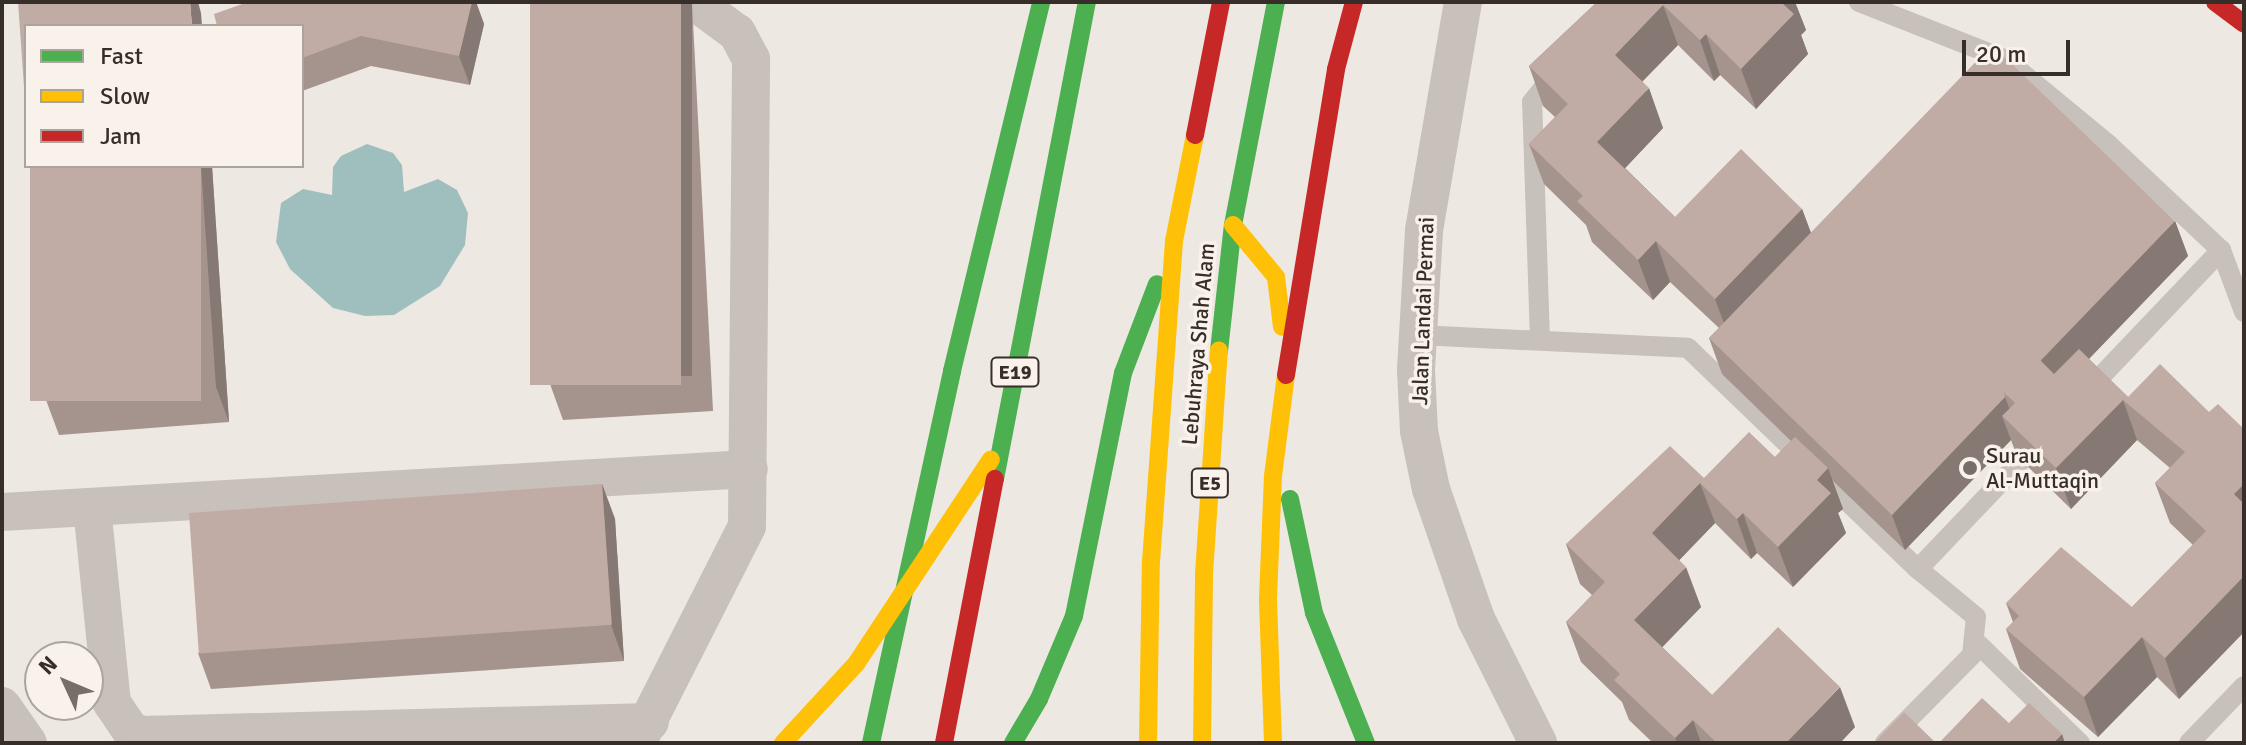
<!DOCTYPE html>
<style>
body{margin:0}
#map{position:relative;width:2246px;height:745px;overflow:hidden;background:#eee8e2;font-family:Signika,sans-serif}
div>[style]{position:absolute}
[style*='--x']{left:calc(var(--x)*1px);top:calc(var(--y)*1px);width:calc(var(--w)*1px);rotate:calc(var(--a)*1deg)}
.water>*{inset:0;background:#9fbfbe}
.lane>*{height:20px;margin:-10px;padding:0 10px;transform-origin:10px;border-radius:10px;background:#c7c0bb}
.street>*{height:38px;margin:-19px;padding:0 19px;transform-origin:19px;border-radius:19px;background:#c7c0bb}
.fast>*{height:18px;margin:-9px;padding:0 9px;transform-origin:9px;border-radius:9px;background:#4caf50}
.slow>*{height:18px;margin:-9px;padding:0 9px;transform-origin:9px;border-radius:9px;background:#ffc107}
.jam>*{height:18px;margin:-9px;padding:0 9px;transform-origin:9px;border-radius:9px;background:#c62828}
.wall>*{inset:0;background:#a5948d}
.shaded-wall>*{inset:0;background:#867873;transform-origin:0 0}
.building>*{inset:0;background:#c0aca4;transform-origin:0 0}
.dots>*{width:22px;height:22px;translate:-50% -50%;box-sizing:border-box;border:4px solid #f9f2ea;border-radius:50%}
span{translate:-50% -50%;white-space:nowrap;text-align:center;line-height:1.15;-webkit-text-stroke:7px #f9f2ea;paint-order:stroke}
.shield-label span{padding:2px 6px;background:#f9f2ea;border:2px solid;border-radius:6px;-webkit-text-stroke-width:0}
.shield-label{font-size:20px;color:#372d29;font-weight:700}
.street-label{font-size:22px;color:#372d29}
.poi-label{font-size:22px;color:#372d29}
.left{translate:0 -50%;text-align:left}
.frame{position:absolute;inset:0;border:4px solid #372d29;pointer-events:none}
.legend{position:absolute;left:24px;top:24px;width:280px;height:144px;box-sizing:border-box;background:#f9f2ea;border:2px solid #aba39d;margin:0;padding:10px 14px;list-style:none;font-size:24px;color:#372d29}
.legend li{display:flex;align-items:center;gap:16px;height:40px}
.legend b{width:40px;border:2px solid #aba39d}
.north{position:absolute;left:24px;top:641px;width:80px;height:80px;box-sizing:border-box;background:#f9f2ea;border:2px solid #aba39d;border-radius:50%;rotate:314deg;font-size:22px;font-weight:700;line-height:32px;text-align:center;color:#372d29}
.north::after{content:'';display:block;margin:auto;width:28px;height:36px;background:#776e6a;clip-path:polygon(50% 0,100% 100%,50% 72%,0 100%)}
.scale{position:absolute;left:1962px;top:40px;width:108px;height:36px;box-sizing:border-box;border:4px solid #372d29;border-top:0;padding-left:10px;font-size:24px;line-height:28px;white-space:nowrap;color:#372d29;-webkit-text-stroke:6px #f9f2ea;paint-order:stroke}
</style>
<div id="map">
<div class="water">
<i style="clip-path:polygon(367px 144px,393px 153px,402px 165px,404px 192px,438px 179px,457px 190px,468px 213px,465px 245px,440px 286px,394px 315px,365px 316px,333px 308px,290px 269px,276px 242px,281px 203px,303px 189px,332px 195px,333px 167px,341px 156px)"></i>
</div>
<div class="lane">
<i style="--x:1859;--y:2;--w:158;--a:21.5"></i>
<i style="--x:2006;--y:60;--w:132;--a:39.5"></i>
<i style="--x:2108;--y:144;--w:155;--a:43.2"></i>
<i style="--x:2221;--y:250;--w:66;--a:69.6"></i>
<i style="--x:1417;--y:335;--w:271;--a:2.7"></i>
<i style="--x:1688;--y:348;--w:319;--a:43.9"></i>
<i style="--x:1918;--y:569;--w:75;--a:39.6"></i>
<i style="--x:1976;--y:617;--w:38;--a:96"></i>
<i style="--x:1972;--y:655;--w:124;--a:134.7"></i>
<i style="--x:1540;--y:340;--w:238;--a:-91.9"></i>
<i style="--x:1532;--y:102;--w:35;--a:-51"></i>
<i style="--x:2086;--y:392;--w:196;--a:-46.4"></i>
<i style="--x:1918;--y:569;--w:175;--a:-46.4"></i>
<i style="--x:1977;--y:643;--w:144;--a:44.2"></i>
<i style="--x:2189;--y:743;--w:79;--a:-46"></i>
</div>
<div class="street">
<i style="--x:1463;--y:2;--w:232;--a:99.7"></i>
<i style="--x:1424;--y:231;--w:139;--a:93.3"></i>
<i style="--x:1416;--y:370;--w:61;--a:87.2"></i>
<i style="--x:1419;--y:431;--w:59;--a:78.3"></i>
<i style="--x:1431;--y:489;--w:138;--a:70.9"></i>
<i style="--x:1476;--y:619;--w:139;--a:63.4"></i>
<i style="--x:92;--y:507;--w:197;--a:84.2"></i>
<i style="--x:112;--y:703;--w:34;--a:56"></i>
<i style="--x:131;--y:731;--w:13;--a:18"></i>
<i style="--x:143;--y:735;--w:507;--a:-1.47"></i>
<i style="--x:2;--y:512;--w:748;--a:-3.29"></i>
<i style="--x:2;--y:706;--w:45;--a:54.9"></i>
<i style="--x:637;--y:743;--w:243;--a:-63.1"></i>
<i style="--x:747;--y:526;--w:467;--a:-89.5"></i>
<i style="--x:751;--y:59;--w:30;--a:-118"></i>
<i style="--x:737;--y:33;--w:52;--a:-143.6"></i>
</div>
<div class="fast">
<i style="--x:1219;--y:351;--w:127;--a:-83.7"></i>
<i style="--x:1233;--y:225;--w:227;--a:-79.1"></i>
<i style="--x:995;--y:479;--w:486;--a:-79.1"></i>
<i style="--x:1290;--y:499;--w:116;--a:78.1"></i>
<i style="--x:1314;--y:613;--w:140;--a:68.2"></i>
<i style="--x:871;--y:743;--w:381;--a:-77.7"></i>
<i style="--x:952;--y:371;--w:380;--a:-76.4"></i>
<i style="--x:1013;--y:743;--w:51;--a:-59.4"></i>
<i style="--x:1039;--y:699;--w:90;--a:-67.1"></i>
<i style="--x:1074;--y:616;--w:248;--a:-78.6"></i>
<i style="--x:1123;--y:373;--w:95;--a:-69.1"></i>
</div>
<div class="slow">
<i style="--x:1233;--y:225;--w:67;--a:50.4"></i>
<i style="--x:1276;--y:277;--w:50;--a:83.2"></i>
<i style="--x:783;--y:743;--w:108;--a:-47.3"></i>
<i style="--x:856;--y:664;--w:245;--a:-56.6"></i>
<i style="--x:1148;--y:743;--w:181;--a:-89.1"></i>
<i style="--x:1151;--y:562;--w:322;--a:-85.9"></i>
<i style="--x:1174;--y:241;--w:108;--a:-78.8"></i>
<i style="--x:1202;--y:743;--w:169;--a:-89.3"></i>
<i style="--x:1204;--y:574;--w:224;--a:-86.2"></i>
<i style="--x:1273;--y:743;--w:144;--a:-92"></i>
<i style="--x:1268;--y:599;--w:123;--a:-87.7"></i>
<i style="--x:1273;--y:476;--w:102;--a:-82.7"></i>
</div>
<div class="jam">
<i style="--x:2215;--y:2;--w:36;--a:37"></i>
<i style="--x:1195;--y:135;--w:136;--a:-78.9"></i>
<i style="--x:1286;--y:375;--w:310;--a:-80.7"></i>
<i style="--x:1336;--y:69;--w:69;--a:-75"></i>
<i style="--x:944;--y:743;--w:269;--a:-79.1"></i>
</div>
<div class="wall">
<i style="clip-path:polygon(248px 2px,476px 2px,484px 24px,470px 85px,371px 66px,302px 91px,302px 26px)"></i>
<i style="clip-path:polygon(692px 2px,713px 411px,563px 420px,550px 384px)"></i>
<i style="clip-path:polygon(1597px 2px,1795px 2px,1806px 30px,1801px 35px,1808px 54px,1756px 109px,1720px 75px,1714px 81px,1678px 45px,1642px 82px,1663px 128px,1625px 168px,1675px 217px,1802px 209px,1811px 233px,2175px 221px,2188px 256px,2089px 359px,2128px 397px,2209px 412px,2244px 429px,2244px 632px,2179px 699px,2157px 677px,2098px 737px,2020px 669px,2006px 629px,2013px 622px,2006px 603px,2132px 607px,2193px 545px,2170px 523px,2155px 483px,2170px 468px,2137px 440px,2071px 509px,2017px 456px,2011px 440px,1905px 550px,1832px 480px,1843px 509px,1838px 513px,1846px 533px,1793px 587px,1757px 553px,1751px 559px,1715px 523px,1679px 560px,1701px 607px,1662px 647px,1712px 695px,1855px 727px,1840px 743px,1653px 743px,1629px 720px,1622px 702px,1581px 662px,1566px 622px,1592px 595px,1580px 584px,1566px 544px,1704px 478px,1775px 457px,1791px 441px,1722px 374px,1709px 338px,1719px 328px,1670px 282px,1653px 300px,1592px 242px,1586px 225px,1544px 184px,1529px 144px,1555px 117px,1543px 106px,1529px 66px)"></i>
<i style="clip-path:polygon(30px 166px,212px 166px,229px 422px,59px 435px,46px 400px)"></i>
<i style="clip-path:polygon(602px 484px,615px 519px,624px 661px,211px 689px,198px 653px)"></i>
</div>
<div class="shaded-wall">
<i style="clip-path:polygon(190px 2px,198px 2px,201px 13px,202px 26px,192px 26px)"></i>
<i style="clip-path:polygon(472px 2px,476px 2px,484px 24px,470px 85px,459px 56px)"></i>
<i style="left:681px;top:2px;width:11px;height:374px"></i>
<i style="clip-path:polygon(1781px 2px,1795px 2px,1806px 30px,1801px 35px,1808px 54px,1756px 109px,1741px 69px)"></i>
<i style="clip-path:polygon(1663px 5px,1678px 45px,1629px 95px,1615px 55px)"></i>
<i style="clip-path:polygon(1706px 34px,1720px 75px,1714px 81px,1700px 40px)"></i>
<i style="clip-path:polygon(1649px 88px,1663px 128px,1612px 182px,1597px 142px)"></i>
<i style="clip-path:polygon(201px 166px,212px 166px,229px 422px,216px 387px)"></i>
<i style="clip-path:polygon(1802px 209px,1817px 249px,1730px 339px,1715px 299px)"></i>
<i style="clip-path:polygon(2175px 221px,2188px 256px,2023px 427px,2015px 403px,2007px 396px)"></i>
<i style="clip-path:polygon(1656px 241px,1670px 282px,1653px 300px,1638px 260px)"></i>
<i style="clip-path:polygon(2005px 397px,2018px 431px,2002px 416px,2011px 440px,1905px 550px,1892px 515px)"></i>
<i style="clip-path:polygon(2123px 400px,2137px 440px,2071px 509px,2056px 468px)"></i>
<i style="clip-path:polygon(1828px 468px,1843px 509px,1838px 513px,1846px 533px,1793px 587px,1778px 547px,1817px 480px)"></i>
<i style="clip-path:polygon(1700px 483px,1715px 523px,1666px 574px,1652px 533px)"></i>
<i style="clip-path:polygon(602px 484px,615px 519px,624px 661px,611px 625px)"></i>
<i style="clip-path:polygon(2244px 484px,2244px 521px,2234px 494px)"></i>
<i style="clip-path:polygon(1743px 513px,1757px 553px,1751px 559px,1737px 519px)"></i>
<i style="clip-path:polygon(1686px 567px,1701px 607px,1649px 661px,1634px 620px)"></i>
<i style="clip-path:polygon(2244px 576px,2244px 632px,2179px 699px,2165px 658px)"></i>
<i style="clip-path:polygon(2142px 637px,2157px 677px,2098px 737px,2084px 697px)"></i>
<i style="clip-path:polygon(1840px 687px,1855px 727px,1840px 743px,1786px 743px)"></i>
<i style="clip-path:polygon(1693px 720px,1701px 743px,1677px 743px,1675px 738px)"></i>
<i style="clip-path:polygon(2062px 734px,2065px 743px,2053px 743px)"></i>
</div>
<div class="building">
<i style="clip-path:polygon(18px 2px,190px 2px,192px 26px,26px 26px,26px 115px)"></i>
<i style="clip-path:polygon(248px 2px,472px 2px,459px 56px,361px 36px,302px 58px,302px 26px,217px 26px,214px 14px)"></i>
<i style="left:530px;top:2px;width:151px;height:383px"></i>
<i style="clip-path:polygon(1597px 2px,1781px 2px,1794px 14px,1741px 69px,1706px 34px,1700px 40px,1663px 5px,1615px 55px,1649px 88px,1597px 142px,1675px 217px,1741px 149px,1802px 209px,1715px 299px,1656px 241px,1638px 260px,1577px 201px,1583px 196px,1529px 144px,1568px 104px,1529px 66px)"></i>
<i style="clip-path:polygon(1992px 45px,2175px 221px,2040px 361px,2038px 358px,2004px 393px,2005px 397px,1892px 515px,1709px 338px)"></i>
<i style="left:30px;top:166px;width:171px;height:235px"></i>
<i style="clip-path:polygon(2079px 349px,2128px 397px,2160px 364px,2209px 412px,2218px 404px,2244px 429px,2244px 484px,2234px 494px,2244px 504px,2244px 576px,2165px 658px,2142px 637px,2084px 697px,2006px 629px,2019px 616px,2006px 603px,2061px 547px,2132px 607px,2206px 531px,2155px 483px,2185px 452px,2123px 400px,2056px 468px,2002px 416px,2015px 403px,2004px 393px,2038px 358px,2054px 374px)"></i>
<i style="clip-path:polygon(1749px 432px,1775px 457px,1795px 437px,1828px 468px,1817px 480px,1831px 493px,1778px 547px,1743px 513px,1737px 519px,1700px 483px,1652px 533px,1686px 567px,1634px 620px,1712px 695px,1778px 627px,1840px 687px,1786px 743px,1717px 743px,1693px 720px,1675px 738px,1614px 680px,1620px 674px,1566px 622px,1605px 582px,1566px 544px,1670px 446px,1704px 478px)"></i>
<i style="left:602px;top:484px;width:141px;height:414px;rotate:86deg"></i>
<i style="clip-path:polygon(1982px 698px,2009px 723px,2029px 703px,2062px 734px,2053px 743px,1939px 743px)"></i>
<i style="clip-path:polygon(1904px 712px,1936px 743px,1874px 743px)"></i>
</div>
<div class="dots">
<i style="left:1970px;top:468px;background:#776e6a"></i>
</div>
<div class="shield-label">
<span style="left:1015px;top:372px">E19</span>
<span style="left:1210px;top:483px">E5</span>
</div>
<div class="street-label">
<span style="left:1423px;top:311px;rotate:-88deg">Jalan Landai Permai</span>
<span style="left:1198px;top:344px;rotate:-85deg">Lebuhraya Shah Alam</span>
</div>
<div class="poi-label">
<span class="left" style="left:1986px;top:468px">Surau<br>Al-Muttaqin</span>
</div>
<div class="frame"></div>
<ul class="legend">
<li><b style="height:10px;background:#4caf50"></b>Fast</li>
<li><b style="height:10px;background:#ffc107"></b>Slow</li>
<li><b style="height:10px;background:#c62828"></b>Jam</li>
</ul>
<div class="north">N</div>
<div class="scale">20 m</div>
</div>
